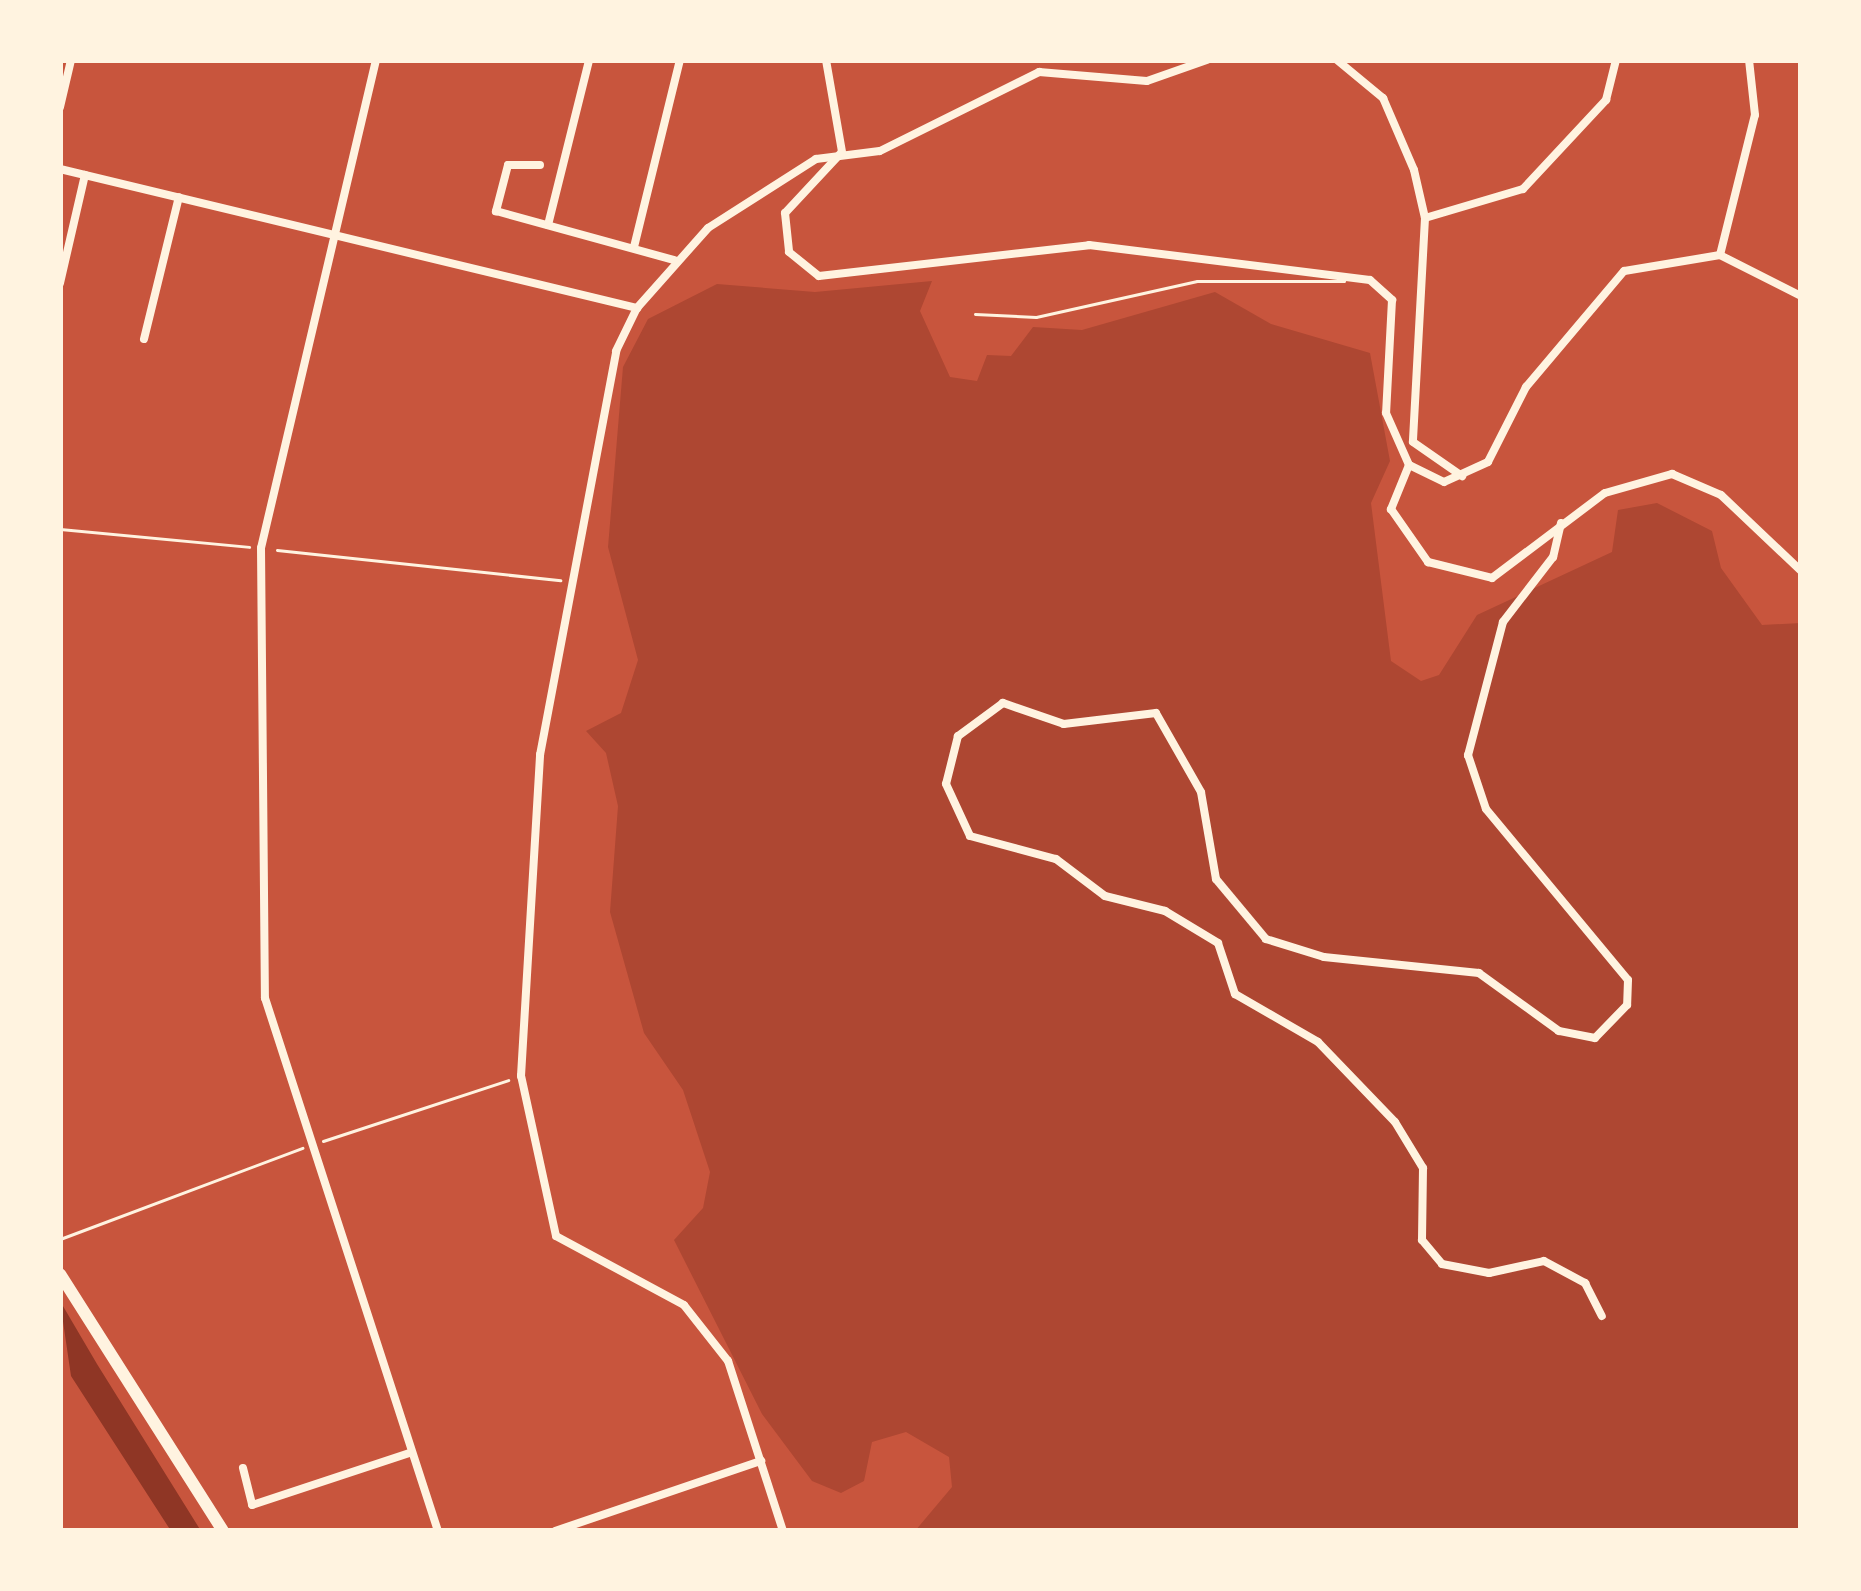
<!DOCTYPE html>
<style>
body{margin:0}
#map{position:relative;width:1861px;height:1591px;overflow:hidden;background:#c8553d;font-family:Lato,sans-serif}
div>[style]{position:absolute}
[style*='--x']{left:calc(var(--x)*1px);top:calc(var(--y)*1px);width:calc(var(--w)*1px);rotate:calc(var(--a)*1deg)}
.green>*{inset:0;background:#ae4732}
.water>*{inset:0;background:#8f3625}
.path>*{height:3px;margin:-1.5px;padding:0 1.5px;transform-origin:1.5px;border-radius:1.5px;background:#fff3e0}
.service>*{height:3px;margin:-1.5px;padding:0 1.5px;transform-origin:1.5px;border-radius:1.5px;background:#fff3e0}
.minor>*{height:8px;margin:-4px;padding:0 4px;transform-origin:4px;border-radius:4px;background:#fff3e0}
.primary>*{height:12px;margin:-6px;padding:0 6px;transform-origin:6px;border-radius:6px;background:#fff3e0}
span{translate:-50% -50%;white-space:nowrap;text-align:center;line-height:1.15;-webkit-text-stroke:10px #fff3e0;paint-order:stroke}
.frame{position:absolute;inset:0;border:63px solid #fff3e0;pointer-events:none}
</style>
<div id="map">
<div class="green">
<i style="clip-path:polygon(932px 281px,920px 311px,950px 377px,977px 381px,987px 355px,1011px 356px,1033px 327px,1082px 330px,1215px 292px,1271px 324px,1370px 353px,1390px 461px,1371px 503px,1391px 661px,1421px 681px,1439px 675px,1477px 615px,1612px 552px,1618px 510px,1657px 503px,1712px 531px,1721px 568px,1762px 625px,1801px 623px,1801px 1531px,915px 1531px,952px 1487px,949px 1457px,906px 1432px,872px 1442px,864px 1481px,841px 1493px,812px 1481px,762px 1414px,674px 1240px,703px 1208px,710px 1172px,683px 1090px,644px 1033px,610px 912px,618px 806px,606px 753px,586px 731px,621px 713px,638px 660px,608px 547px,623px 367px,648px 319px,717px 284px,815px 292px)"></i>
</div>
<div class="water">
<i style="clip-path:polygon(60px 1301px,97px 1364px,201px 1531px,171px 1531px,71px 1376px)"></i>
</div>
<div class="path">
<i style="--x:60;--y:529;--w:190;--a:5.4"></i>
<i style="--x:277;--y:550;--w:285;--a:6.1"></i>
<i style="--x:323;--y:1141;--w:195;--a:-18.2"></i>
<i style="--x:60;--y:1239;--w:259;--a:-20.6"></i>
</div>
<div class="service">
<i style="--x:975;--y:314;--w:61;--a:2.8"></i>
<i style="--x:1036;--y:317;--w:165;--a:-12.6"></i>
<i style="--x:1197;--y:281;--w:147;--a:0"></i>
</div>
<div class="minor">
<i style="--x:376;--y:60;--w:501;--a:103.26"></i>
<i style="--x:261;--y:548;--w:450;--a:89.5"></i>
<i style="--x:265;--y:998;--w:560;--a:72.02"></i>
<i style="--x:826;--y:60;--w:93;--a:80.1"></i>
<i style="--x:1337;--y:60;--w:60;--a:39.6"></i>
<i style="--x:1383;--y:98;--w:78;--a:66.7"></i>
<i style="--x:1414;--y:170;--w:49;--a:77.1"></i>
<i style="--x:1425;--y:218;--w:224;--a:93.1"></i>
<i style="--x:1413;--y:442;--w:60;--a:34.8"></i>
<i style="--x:60;--y:107;--w:48;--a:-76.8"></i>
<i style="--x:841;--y:153;--w:82;--a:133"></i>
<i style="--x:785;--y:213;--w:39;--a:84"></i>
<i style="--x:789;--y:252;--w:38;--a:39"></i>
<i style="--x:819;--y:276;--w:272;--a:-6.5"></i>
<i style="--x:1089;--y:245;--w:283;--a:7.1"></i>
<i style="--x:1370;--y:280;--w:30;--a:42"></i>
<i style="--x:1392;--y:300;--w:113;--a:93"></i>
<i style="--x:1386;--y:413;--w:57;--a:66.1"></i>
<i style="--x:540;--y:165;--w:32;--a:180"></i>
<i style="--x:508;--y:165;--w:48;--a:104.6"></i>
<i style="--x:496;--y:211;--w:185;--a:15.4"></i>
<i style="--x:60;--y:169;--w:594;--a:13.54"></i>
<i style="--x:1425;--y:218;--w:102;--a:-16.5"></i>
<i style="--x:1523;--y:189;--w:122;--a:-47"></i>
<i style="--x:1606;--y:100;--w:41;--a:-76"></i>
<i style="--x:548;--y:225;--w:170;--a:-76"></i>
<i style="--x:634;--y:247;--w:193;--a:-76.2"></i>
<i style="--x:1720;--y:255;--w:144;--a:-76"></i>
<i style="--x:1755;--y:115;--w:55;--a:-96.2"></i>
<i style="--x:60;--y:283;--w:111;--a:-77"></i>
<i style="--x:1801;--y:296;--w:91;--a:-153.2"></i>
<i style="--x:1720;--y:255;--w:97;--a:170.5"></i>
<i style="--x:1624;--y:271;--w:152;--a:130.2"></i>
<i style="--x:1526;--y:387;--w:84;--a:116.9"></i>
<i style="--x:1488;--y:462;--w:48;--a:155.6"></i>
<i style="--x:1444;--y:482;--w:39;--a:-154"></i>
<i style="--x:1409;--y:465;--w:48;--a:112.2"></i>
<i style="--x:1391;--y:509;--w:65;--a:55.1"></i>
<i style="--x:1428;--y:562;--w:66;--a:14"></i>
<i style="--x:1492;--y:578;--w:141;--a:-37"></i>
<i style="--x:1605;--y:493;--w:70;--a:-15.8"></i>
<i style="--x:1672;--y:474;--w:53;--a:23.2"></i>
<i style="--x:1721;--y:495;--w:110;--a:43.5"></i>
<i style="--x:144;--y:339;--w:146;--a:-76.2"></i>
<i style="--x:1561;--y:523;--w:35;--a:103"></i>
<i style="--x:1553;--y:557;--w:82;--a:127.6"></i>
<i style="--x:1503;--y:622;--w:138;--a:104.7"></i>
<i style="--x:1468;--y:755;--w:57;--a:71.6"></i>
<i style="--x:1486;--y:809;--w:222;--a:50.3"></i>
<i style="--x:1628;--y:980;--w:25;--a:92"></i>
<i style="--x:1627;--y:1005;--w:46;--a:134.1"></i>
<i style="--x:1595;--y:1038;--w:37;--a:-169"></i>
<i style="--x:1559;--y:1031;--w:99;--a:-144.1"></i>
<i style="--x:1479;--y:973;--w:156;--a:-174.1"></i>
<i style="--x:1324;--y:957;--w:61;--a:-162.8"></i>
<i style="--x:1266;--y:939;--w:78;--a:-129.8"></i>
<i style="--x:1216;--y:879;--w:88;--a:-99.8"></i>
<i style="--x:1201;--y:792;--w:91;--a:-119.7"></i>
<i style="--x:1156;--y:713;--w:93;--a:173.2"></i>
<i style="--x:1064;--y:724;--w:65;--a:-161"></i>
<i style="--x:1003;--y:703;--w:56;--a:143.7"></i>
<i style="--x:958;--y:736;--w:49;--a:104"></i>
<i style="--x:946;--y:784;--w:57;--a:65.2"></i>
<i style="--x:970;--y:836;--w:89;--a:15"></i>
<i style="--x:1056;--y:859;--w:61;--a:37.1"></i>
<i style="--x:1105;--y:896;--w:62;--a:14"></i>
<i style="--x:1165;--y:911;--w:62;--a:31.1"></i>
<i style="--x:1218;--y:943;--w:54;--a:71.6"></i>
<i style="--x:1235;--y:994;--w:96;--a:30"></i>
<i style="--x:1318;--y:1042;--w:111;--a:46.1"></i>
<i style="--x:1395;--y:1122;--w:54;--a:58.7"></i>
<i style="--x:1423;--y:1168;--w:72;--a:90.8"></i>
<i style="--x:1422;--y:1240;--w:31;--a:50"></i>
<i style="--x:1442;--y:1264;--w:48;--a:10.8"></i>
<i style="--x:1489;--y:1273;--w:56;--a:-12.3"></i>
<i style="--x:1544;--y:1261;--w:47;--a:28.2"></i>
<i style="--x:1585;--y:1283;--w:37;--a:63"></i>
<i style="--x:243;--y:1468;--w:38;--a:76"></i>
<i style="--x:252;--y:1505;--w:165;--a:-18.3"></i>
<i style="--x:555;--y:1531;--w:218;--a:-18.8"></i>
<i style="--x:783;--y:1531;--w:179;--a:-107.9"></i>
<i style="--x:728;--y:1361;--w:71;--a:-128.2"></i>
<i style="--x:684;--y:1305;--w:145;--a:-151.7"></i>
<i style="--x:556;--y:1236;--w:164;--a:-102.3"></i>
<i style="--x:521;--y:1076;--w:322;--a:-86.6"></i>
<i style="--x:540;--y:755;--w:411;--a:-79.3"></i>
<i style="--x:616;--y:351;--w:48;--a:-64"></i>
<i style="--x:637;--y:308;--w:107;--a:-48.4"></i>
<i style="--x:708;--y:228;--w:128;--a:-32.6"></i>
<i style="--x:816;--y:159;--w:64;--a:-7.1"></i>
<i style="--x:880;--y:151;--w:178;--a:-26.4"></i>
<i style="--x:1039;--y:72;--w:108;--a:4.8"></i>
<i style="--x:1147;--y:81;--w:64;--a:-19.3"></i>
</div>
<div class="primary">
<i style="--x:60;--y:1274;--w:304;--a:57.6"></i>
</div>
<div class="frame"></div>
</div>
